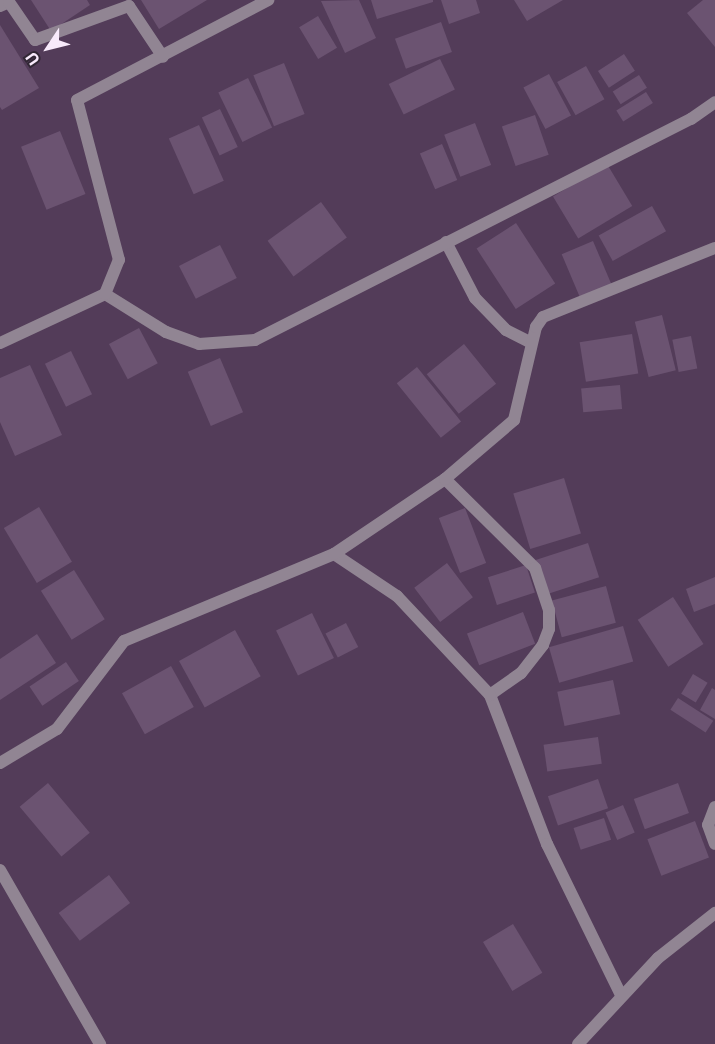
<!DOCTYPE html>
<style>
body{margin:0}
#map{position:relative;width:715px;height:1044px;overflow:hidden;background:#533c59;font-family:"Public Sans",sans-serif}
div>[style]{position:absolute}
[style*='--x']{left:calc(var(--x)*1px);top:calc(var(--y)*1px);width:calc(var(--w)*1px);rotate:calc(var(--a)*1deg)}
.building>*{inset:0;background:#6b5371;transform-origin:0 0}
.minor>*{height:12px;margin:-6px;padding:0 6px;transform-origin:6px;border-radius:6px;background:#918593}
span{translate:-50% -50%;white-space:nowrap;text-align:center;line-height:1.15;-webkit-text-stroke:4.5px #322835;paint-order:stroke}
.north{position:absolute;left:18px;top:18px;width:60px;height:60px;-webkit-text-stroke:4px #322835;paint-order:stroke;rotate:235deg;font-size:16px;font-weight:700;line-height:24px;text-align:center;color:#f8eafb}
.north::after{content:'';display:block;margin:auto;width:21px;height:27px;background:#f8eafb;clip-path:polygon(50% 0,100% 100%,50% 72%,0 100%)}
</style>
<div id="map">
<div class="building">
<i style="clip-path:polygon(31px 0,87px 0,90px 5px,51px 31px)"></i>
<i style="clip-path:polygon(141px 0,207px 0,159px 29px)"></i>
<i style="clip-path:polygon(359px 0,376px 38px,345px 53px,321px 1px)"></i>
<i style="clip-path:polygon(371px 0,433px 0,433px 2px,377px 19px)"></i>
<i style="clip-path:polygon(441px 0,476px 0,480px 13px,449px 24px)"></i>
<i style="clip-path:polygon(514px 0,563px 0,527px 21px)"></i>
<i style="clip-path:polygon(703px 0,715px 0,715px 47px,687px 13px)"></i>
<i style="left:318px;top:16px;width:37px;height:22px;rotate:59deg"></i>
<i style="left:441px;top:22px;width:32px;height:49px;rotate:70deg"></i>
<i style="clip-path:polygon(0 25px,39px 88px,2px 110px,0 107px)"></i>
<i style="left:624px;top:54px;width:20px;height:31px;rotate:57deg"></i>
<i style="left:440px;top:59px;width:34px;height:57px;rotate:64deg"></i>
<i style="left:284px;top:63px;width:55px;height:33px;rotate:68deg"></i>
<i style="left:586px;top:66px;width:38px;height:33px;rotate:61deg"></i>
<i style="left:549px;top:74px;width:47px;height:29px;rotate:62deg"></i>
<i style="left:639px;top:75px;width:15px;height:31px;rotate:58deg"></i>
<i style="left:248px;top:78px;width:55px;height:33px;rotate:64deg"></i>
<i style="left:646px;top:92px;width:13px;height:35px;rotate:58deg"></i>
<i style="left:220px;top:109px;width:42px;height:20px;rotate:65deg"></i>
<i style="left:535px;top:115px;width:42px;height:35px;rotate:71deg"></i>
<i style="left:475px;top:123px;width:45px;height:33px;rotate:69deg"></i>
<i style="left:199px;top:125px;width:61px;height:33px;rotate:66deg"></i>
<i style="left:60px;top:131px;width:68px;height:42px;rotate:68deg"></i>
<i style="left:442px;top:144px;width:39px;height:24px;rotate:67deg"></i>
<i style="left:607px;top:164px;width:49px;height:63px;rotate:59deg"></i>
<i style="left:321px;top:202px;width:44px;height:66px;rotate:54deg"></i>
<i style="left:652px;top:206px;width:29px;height:61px;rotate:61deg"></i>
<i style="left:516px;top:223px;width:72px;height:47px;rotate:57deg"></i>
<i style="left:593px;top:241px;width:49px;height:34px;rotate:67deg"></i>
<i style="left:220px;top:245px;width:37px;height:46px;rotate:63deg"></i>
<i style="left:662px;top:315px;width:57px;height:28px;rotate:76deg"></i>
<i style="left:139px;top:328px;width:40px;height:34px;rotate:62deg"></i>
<i style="left:632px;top:334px;width:40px;height:53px;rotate:81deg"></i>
<i style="left:691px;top:336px;width:33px;height:19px;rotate:79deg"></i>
<i style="left:464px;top:344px;width:51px;height:48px;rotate:51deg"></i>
<i style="left:71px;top:351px;width:48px;height:29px;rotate:64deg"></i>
<i style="left:220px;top:358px;width:59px;height:35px;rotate:67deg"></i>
<i style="clip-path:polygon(30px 365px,62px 435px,15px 456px,0 422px,0 378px)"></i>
<i style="left:417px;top:367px;width:70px;height:26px;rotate:51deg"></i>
<i style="left:620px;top:385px;width:24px;height:39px;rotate:85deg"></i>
<i style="left:564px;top:478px;width:58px;height:53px;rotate:73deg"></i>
<i style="left:39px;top:507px;width:64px;height:41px;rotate:59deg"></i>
<i style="left:465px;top:508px;width:59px;height:28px;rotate:69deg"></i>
<i style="left:588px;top:543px;width:36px;height:55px;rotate:72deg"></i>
<i style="left:447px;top:563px;width:43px;height:41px;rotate:53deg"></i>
<i style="left:526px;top:565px;width:29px;height:40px;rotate:72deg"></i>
<i style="left:74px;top:570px;width:58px;height:39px;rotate:58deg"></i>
<i style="clip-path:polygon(715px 577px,715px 604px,694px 612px,686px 589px)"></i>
<i style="left:606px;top:586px;width:38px;height:56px;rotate:75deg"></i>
<i style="left:673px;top:597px;width:56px;height:42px;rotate:57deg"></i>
<i style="left:523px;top:612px;width:34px;height:60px;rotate:69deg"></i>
<i style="left:312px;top:613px;width:50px;height:40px;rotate:64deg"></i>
<i style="left:346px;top:623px;width:27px;height:23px;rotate:63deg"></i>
<i style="left:623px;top:626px;width:37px;height:77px;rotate:74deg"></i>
<i style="left:235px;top:630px;width:53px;height:64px;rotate:61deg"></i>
<i style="clip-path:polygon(37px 634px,56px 663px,0 700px,0 659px)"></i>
<i style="left:66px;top:662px;width:23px;height:44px;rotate:56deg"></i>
<i style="left:171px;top:666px;width:47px;height:56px;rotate:61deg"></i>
<i style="left:693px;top:674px;width:17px;height:23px;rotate:31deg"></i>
<i style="left:613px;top:680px;width:35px;height:57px;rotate:78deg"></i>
<i style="clip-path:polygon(712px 688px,715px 690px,715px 719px,700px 710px)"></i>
<i style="left:678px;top:698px;width:42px;height:14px;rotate:33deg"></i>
<i style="left:598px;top:737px;width:27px;height:55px;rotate:82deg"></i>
<i style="left:598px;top:779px;width:31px;height:53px;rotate:71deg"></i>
<i style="left:48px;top:783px;width:65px;height:37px;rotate:50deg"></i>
<i style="left:678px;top:783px;width:32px;height:47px;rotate:70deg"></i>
<i style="left:623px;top:805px;width:30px;height:19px;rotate:67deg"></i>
<i style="left:604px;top:818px;width:23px;height:32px;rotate:72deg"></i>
<i style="left:695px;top:821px;width:39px;height:51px;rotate:69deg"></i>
<i style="left:109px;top:875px;width:35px;height:63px;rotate:53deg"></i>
<i style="left:513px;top:924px;width:57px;height:35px;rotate:59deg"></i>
</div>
<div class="minor">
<i style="--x:0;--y:6;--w:10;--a:-24"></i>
<i style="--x:9;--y:2;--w:46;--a:55.6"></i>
<i style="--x:35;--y:40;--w:100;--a:-19.9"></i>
<i style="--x:129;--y:6;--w:61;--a:56.3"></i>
<i style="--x:446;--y:242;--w:63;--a:62.6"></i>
<i style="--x:475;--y:298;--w:45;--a:45.9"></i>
<i style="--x:506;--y:330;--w:28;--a:27"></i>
<i style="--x:105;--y:294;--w:72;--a:31.9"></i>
<i style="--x:166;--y:332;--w:35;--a:20"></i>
<i style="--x:199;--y:344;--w:56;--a:-4.1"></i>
<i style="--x:255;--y:340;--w:489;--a:-26.9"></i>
<i style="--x:691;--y:119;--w:29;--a:-35"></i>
<i style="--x:0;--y:343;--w:116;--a:-25"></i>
<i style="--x:105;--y:294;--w:37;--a:-68"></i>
<i style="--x:119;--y:260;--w:165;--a:-104.7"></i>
<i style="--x:77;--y:100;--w:216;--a:-27.6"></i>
<i style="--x:445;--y:479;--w:127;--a:44.7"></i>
<i style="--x:535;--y:568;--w:44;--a:71.6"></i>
<i style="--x:549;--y:610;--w:19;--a:90"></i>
<i style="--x:549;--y:629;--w:17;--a:111"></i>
<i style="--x:543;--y:645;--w:36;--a:128"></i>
<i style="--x:521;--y:673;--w:38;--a:145"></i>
<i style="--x:490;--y:695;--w:160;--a:69.1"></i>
<i style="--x:547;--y:844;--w:168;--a:63.9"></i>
<i style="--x:334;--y:554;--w:76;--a:33.7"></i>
<i style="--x:397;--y:596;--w:136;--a:46.8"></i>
<i style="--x:0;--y:763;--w:66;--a:-30.8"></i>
<i style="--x:57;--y:729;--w:111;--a:-52.7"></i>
<i style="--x:124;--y:641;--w:227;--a:-22.5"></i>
<i style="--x:334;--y:554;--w:134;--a:-34"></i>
<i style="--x:445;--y:479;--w:91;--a:-40.5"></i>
<i style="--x:514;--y:420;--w:96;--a:-76.7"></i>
<i style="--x:536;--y:327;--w:12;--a:-55"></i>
<i style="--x:543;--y:317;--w:185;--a:-21.9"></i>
<i style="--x:715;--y:807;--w:19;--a:111"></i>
<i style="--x:708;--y:825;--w:20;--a:70"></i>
<i style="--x:0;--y:870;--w:201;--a:60.1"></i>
<i style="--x:578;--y:1044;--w:117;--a:-47.1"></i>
<i style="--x:658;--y:958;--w:73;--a:-38.3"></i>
</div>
<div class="north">U</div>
</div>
